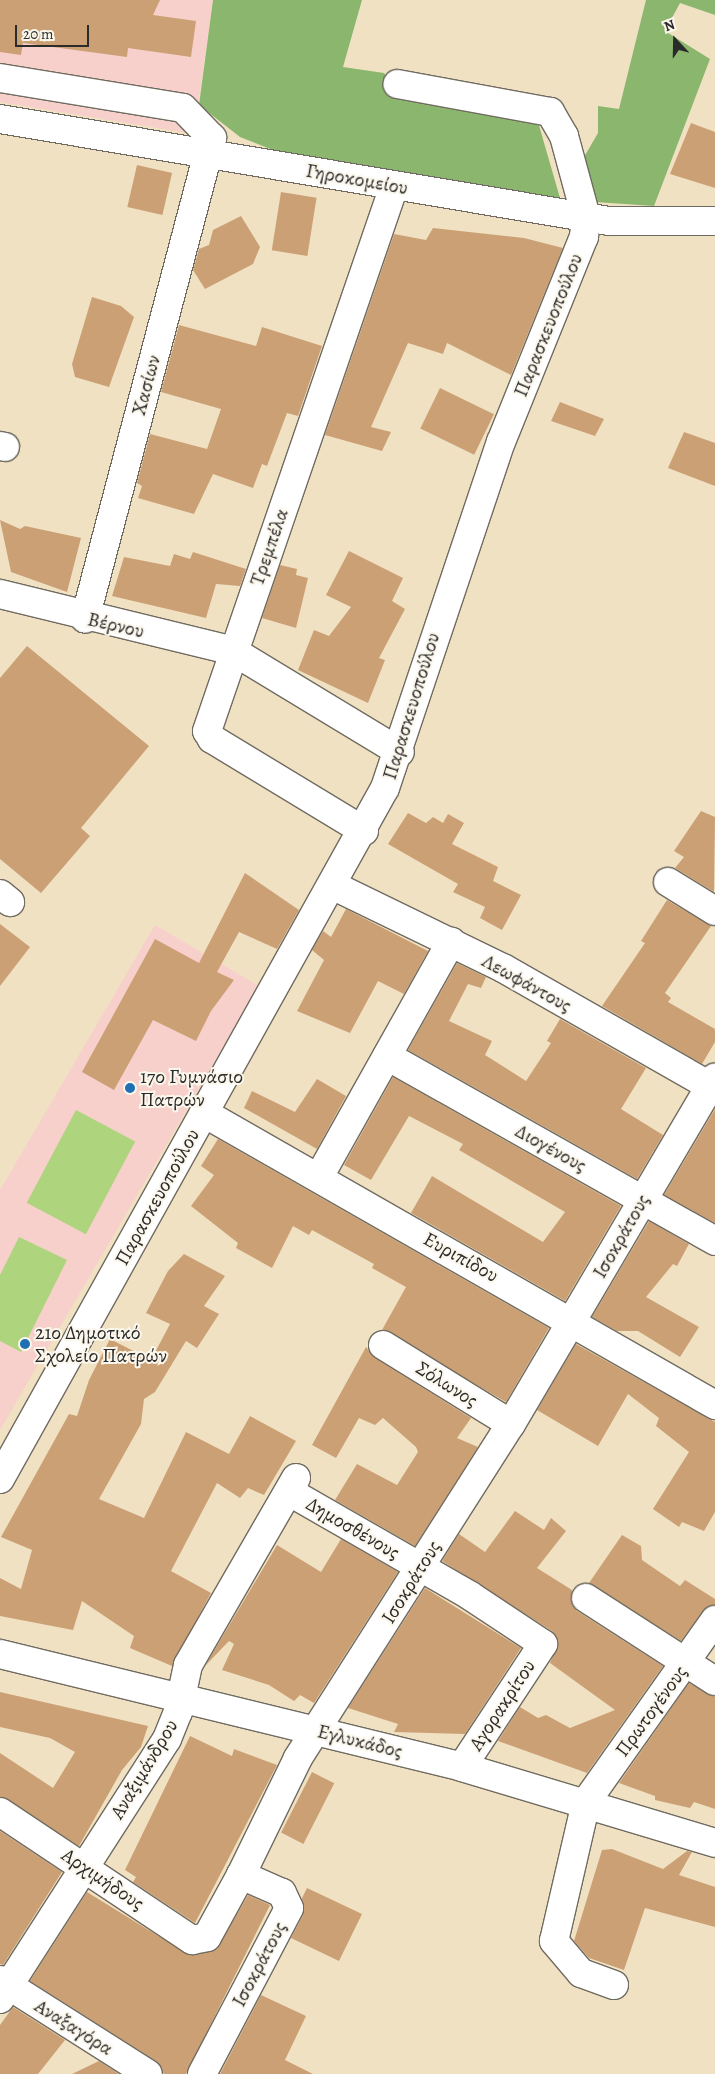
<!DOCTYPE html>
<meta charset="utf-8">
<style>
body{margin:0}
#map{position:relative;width:715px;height:2074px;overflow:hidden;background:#f0e1c3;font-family:Alegreya,serif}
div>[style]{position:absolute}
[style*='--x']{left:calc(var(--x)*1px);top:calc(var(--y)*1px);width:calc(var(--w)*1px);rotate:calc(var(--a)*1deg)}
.built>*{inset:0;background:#f7d0cb}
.green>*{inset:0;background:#afd47e;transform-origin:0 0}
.forest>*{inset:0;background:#8bb66d}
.building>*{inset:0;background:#cca075;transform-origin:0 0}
.roads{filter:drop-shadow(1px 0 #706b60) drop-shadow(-1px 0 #706b60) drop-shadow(0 1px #706b60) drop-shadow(0 -1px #706b60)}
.minor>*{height:28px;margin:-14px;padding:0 14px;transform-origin:14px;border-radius:14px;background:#fff}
.major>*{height:28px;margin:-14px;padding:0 14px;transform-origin:14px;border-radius:14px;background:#fff}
.dots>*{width:14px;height:14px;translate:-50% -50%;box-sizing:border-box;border:2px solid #fbf7ec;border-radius:50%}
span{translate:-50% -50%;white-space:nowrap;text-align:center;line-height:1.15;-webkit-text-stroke:4px #fbf7ec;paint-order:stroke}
.street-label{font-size:20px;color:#2b2b2b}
.poi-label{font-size:20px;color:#2b2b2b}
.left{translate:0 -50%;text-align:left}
.north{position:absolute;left:650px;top:15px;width:50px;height:50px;-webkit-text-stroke:4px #fbf7ec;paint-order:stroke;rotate:339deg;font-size:14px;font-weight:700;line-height:20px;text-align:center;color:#2b2b2b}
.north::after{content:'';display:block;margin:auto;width:18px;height:22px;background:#2b2b2b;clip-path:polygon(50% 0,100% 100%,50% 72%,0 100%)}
.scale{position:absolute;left:15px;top:25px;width:74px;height:22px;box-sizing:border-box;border:2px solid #2b2b2b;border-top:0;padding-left:6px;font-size:15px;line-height:18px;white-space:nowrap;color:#2b2b2b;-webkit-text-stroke:4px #fbf7ec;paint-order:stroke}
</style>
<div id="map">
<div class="built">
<i style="clip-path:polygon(0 0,213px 0,194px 134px,0 102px)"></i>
<i style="clip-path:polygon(155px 925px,259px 986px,0 1430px,0 1190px)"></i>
</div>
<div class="green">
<i style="left:76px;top:1110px;width:67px;height:105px;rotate:28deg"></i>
<i style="clip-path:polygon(19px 1237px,67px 1260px,21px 1352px,0 1341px,0 1275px)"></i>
</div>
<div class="forest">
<i style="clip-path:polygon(213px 0,362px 0,343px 67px,384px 73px,402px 94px,536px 115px,560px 198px,283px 154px,240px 137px,199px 105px)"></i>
<i style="clip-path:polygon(646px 0,715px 0,715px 15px,680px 3px,665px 31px,710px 59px,654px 206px,595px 202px,584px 157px,598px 133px,598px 106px,619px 109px)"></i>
</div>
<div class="building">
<i style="clip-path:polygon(0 0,160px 0,153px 15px,196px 21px,191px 57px,128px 48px,127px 57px,23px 43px,21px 55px,0 52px)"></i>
<i style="clip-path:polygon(691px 123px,715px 132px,715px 188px,670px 174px)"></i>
<i style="left:137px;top:165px;width:36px;height:43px;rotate:13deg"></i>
<i style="left:281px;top:192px;width:36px;height:59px;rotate:9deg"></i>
<i style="clip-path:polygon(241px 216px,260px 247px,253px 264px,205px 289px,193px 270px,199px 249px,209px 245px,213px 230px)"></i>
<i style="clip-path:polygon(433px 228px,524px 238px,563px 248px,511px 375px,447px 343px,443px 354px,408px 343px,371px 427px,391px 432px,382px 451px,325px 435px,394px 234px,426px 240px)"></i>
<i style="clip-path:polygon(92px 297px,121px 306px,134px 317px,109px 387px,75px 377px,72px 364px)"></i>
<i style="clip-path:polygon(179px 325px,256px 346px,262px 327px,322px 346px,298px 416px,287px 413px,267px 466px,262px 464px,253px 488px,213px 474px,194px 514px,138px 498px,142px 486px,137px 483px,150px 434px,207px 449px,221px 409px,161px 392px)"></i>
<i style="left:440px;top:388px;width:60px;height:45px;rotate:26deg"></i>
<i style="clip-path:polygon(560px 402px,604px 419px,595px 436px,551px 421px)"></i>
<i style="clip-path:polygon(684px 432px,715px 443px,715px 486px,668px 468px)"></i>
<i style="clip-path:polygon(0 520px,20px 529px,25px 526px,81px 538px,67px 592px,11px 572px)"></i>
<i style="clip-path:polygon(349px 551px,403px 578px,392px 601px,405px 609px,379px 658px,385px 660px,368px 703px,298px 670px,314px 630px,329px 636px,351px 607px,326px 595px)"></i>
<i style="clip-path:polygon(193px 552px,246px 569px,240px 586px,216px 584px,206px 618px,112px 596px,124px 557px,170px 566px,174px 554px,190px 559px)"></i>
<i style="clip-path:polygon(280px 565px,297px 569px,296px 575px,308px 578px,296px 628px,262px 618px)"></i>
<i style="clip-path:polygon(27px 646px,149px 746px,81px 828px,90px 836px,41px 893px,0 859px,0 678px)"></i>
<i style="clip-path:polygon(701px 811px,715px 817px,714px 892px,675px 868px,684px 857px,674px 851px)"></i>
<i style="clip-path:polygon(408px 813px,426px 823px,433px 817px,443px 823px,448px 814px,464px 823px,452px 844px,498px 867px,493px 881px,521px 895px,502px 930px,480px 918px,485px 907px,453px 892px,458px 884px,388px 844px)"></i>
<i style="clip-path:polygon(245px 873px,299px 910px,277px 949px,239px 932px,217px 972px,234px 980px,211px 1011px,196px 1041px,153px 1020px,114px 1090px,82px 1072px,155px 939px,199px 963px)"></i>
<i style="clip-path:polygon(667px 900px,711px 926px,665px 993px,671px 998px,668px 1002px,715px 1029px,715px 1042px,702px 1064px,602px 1006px,645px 943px,641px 941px)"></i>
<i style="clip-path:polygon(346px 909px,428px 951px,404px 994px,378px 981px,350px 1033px,297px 1011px,324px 960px,312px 950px,323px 931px,331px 937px)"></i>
<i style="clip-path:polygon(0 924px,30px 947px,0 986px)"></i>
<i style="clip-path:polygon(457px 963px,486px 977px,481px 988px,468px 984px,449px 1021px,492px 1041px,485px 1055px,526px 1081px,551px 1043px,547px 1041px,560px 1019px,646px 1068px,621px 1109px,663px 1135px,637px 1179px,408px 1050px)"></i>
<i style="clip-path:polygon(393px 1077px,621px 1206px,565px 1301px,411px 1213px,432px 1176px,543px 1242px,565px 1212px,459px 1150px,463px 1144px,409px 1116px,371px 1180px,344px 1165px)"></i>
<i style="clip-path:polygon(317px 1079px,346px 1096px,317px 1149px,244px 1108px,252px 1091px,295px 1112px)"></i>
<i style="clip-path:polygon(715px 1109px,715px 1223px,664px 1195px)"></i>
<i style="clip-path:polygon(218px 1139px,549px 1328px,506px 1402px,382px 1330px,406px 1287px,372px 1268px,374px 1264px,312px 1230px,309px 1235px,293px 1226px,272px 1268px,236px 1248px,238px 1243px,191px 1206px,214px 1175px,201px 1166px)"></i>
<i style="clip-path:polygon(649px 1221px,689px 1244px,677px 1266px,673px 1264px,646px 1297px,699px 1327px,680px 1357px,638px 1331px,617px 1331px,592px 1317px)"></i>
<i style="clip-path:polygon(184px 1254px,225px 1276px,204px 1306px,219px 1314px,197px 1348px,186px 1341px,155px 1392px,144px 1399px,141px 1424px,99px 1499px,144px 1518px,186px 1432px,229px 1454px,250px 1416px,296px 1441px,264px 1495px,248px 1488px,240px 1498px,217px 1483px,171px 1571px,211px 1593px,172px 1666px,130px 1648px,134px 1636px,82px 1601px,73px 1630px,0 1616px,0 1578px,21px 1589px,32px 1550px,1px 1537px,69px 1414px,77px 1416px,89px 1380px,110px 1339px,151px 1360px,170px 1324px,146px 1313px,168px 1271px)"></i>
<i style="clip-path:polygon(576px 1344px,715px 1422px,715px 1512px,704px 1531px,682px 1522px,679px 1527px,653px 1509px,689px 1452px,656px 1426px,659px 1418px,628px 1394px,598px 1446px,537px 1410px)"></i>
<i style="clip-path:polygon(366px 1347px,375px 1358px,471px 1418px,457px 1438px,478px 1447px,415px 1546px,335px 1500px,357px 1464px,397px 1485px,418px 1452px,416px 1447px,383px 1418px,375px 1425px,359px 1418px,336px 1458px,312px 1445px)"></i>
<i style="clip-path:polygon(515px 1511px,544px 1530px,551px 1518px,566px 1531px,537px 1568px,572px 1590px,572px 1605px,577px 1611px,663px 1666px,587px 1773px,498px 1741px,520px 1707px,538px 1718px,546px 1715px,570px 1728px,615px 1710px,550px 1663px,558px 1645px,552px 1631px,442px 1561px,459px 1534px,485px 1552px)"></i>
<i style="clip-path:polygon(622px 1535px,641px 1546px,642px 1560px,680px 1586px,685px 1580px,715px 1599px,715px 1605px,703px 1611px,681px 1641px,589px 1583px)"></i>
<i style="clip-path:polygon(341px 1539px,398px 1572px,314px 1703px,300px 1695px,294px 1701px,269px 1685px,222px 1670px,234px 1644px,229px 1641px,205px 1666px,277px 1545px,321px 1572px)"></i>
<i style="clip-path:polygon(425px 1588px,521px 1648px,465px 1734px,394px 1732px,398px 1724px,348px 1708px)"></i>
<i style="clip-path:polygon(689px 1683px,715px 1697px,715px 1809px,694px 1802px,690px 1808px,655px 1800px,655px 1796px,619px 1783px)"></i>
<i style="clip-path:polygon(0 1692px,148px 1726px,141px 1747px,122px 1770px,79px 1846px,0 1797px,0 1753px,53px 1788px,75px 1752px,50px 1738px,0 1727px)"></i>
<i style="clip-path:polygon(190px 1736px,232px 1756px,234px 1749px,277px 1765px,195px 1923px,133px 1882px,136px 1877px,125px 1870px)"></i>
<i style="left:312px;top:1772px;width:25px;height:68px;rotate:27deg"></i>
<i style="clip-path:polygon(0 1831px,62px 1872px,3px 1965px,0 1964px)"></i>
<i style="clip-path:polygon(612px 1849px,663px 1869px,687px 1851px,692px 1852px,679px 1875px,715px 1887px,715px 1927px,645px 1908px,624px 1970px,589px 1958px,574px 1941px,602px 1850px)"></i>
<i style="clip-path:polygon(307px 1888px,362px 1914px,339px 1961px,291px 1938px,303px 1915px,302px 1898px)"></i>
<i style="clip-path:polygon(87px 1892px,189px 1955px,217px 1949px,248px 1895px,270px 1905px,186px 2074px,164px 2074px,156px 2061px,30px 1981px)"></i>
<i style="clip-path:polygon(261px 1995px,306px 2016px,285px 2060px,313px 2074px,220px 2074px)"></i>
<i style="clip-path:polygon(13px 2007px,65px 2040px,38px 2074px,0 2074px,0 2025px)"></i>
<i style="clip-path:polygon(99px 2061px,119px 2074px,72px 2074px)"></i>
</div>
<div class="roads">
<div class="minor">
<i style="--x:0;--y:78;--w:185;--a:9.3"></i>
<i style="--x:183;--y:108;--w:42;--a:46"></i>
<i style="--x:212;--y:138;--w:497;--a:104.8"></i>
<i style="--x:0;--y:446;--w:5;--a:11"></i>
<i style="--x:0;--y:594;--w:240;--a:13.7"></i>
<i style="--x:233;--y:651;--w:195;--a:31.2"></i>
<i style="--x:364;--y:831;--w:178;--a:-148.8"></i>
<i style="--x:212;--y:739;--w:9;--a:-122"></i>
<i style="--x:207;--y:731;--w:576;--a:-71.06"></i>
<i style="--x:668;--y:882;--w:55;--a:31.7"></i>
<i style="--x:334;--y:886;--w:188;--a:25.9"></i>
<i style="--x:503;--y:968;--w:244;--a:29.7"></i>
<i style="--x:0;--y:894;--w:13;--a:39"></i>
<i style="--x:387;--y:1056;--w:377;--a:29.4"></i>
<i style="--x:204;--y:1113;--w:589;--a:29.74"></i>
<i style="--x:319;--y:1177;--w:270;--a:-60.7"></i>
<i style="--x:383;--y:1345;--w:150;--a:31.7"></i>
<i style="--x:0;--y:1479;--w:791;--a:-60.88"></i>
<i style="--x:385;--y:788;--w:365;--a:-71.5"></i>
<i style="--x:501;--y:442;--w:221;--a:-68"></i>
<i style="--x:584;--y:237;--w:20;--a:-84"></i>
<i style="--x:586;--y:217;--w:84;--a:-105.2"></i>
<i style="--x:564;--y:136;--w:28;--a:-120"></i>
<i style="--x:550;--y:112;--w:155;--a:-169.6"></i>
<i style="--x:290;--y:1492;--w:207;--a:29.9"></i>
<i style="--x:469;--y:1595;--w:89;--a:33.5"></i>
<i style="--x:543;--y:1644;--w:147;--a:123.4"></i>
<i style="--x:586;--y:1598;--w:153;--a:32.8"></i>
<i style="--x:0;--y:1812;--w:231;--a:33.7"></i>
<i style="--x:192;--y:1940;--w:15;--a:-11"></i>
<i style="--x:207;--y:1937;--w:71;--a:-61.3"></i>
<i style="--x:0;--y:1980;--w:175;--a:32.4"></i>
<i style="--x:614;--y:1985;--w:35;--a:-160"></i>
<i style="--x:581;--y:1973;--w:42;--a:-130.2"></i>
<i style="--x:554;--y:1941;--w:143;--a:-77"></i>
<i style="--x:586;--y:1802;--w:223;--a:-54.7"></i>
<i style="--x:0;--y:1999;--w:309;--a:-57.3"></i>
<i style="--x:167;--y:1739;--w:29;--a:-68"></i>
<i style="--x:178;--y:1712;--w:48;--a:-78"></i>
<i style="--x:188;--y:1665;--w:216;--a:-60"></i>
<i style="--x:202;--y:2074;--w:187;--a:-62.3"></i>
<i style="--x:289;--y:1908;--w:17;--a:-115"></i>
<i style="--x:282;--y:1893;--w:45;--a:-156.3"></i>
<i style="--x:241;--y:1875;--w:130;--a:-64"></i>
<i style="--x:298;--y:1758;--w:396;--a:-57.5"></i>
<i style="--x:511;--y:1424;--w:402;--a:-59.5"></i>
</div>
<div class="major">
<i style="--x:0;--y:119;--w:617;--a:9.51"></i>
<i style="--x:609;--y:221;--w:106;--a:0"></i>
<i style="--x:0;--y:1654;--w:476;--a:13.7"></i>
<i style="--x:462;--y:1767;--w:264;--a:16.7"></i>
</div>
</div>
<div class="dots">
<i style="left:130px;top:1088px;background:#1f6fb2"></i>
<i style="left:25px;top:1344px;background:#1f6fb2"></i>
</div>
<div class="street-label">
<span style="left:357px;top:179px;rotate:10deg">Γηροκομείου</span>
<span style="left:548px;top:325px;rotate:-68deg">Παρασκευοπούλου</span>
<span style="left:146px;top:385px;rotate:-75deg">Χασίων</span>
<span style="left:269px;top:547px;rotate:-71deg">Τρεμπέλα</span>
<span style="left:116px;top:625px;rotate:13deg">Βέρνου</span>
<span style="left:411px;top:706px;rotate:-73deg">Παρασκευοπούλου</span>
<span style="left:527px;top:983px;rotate:29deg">Λεωφάντους</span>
<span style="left:551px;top:1148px;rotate:29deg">Διογένους</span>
<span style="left:157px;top:1197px;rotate:-61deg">Παρασκευοπούλου</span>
<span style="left:621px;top:1236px;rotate:-60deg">Ισοκράτους</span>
<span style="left:461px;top:1257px;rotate:29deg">Ευριπίδου</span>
<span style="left:447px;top:1384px;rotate:32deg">Σόλωνος</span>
<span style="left:353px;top:1528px;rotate:30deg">Δημοσθένους</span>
<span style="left:411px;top:1582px;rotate:-58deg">Ισοκράτους</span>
<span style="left:502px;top:1705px;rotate:-57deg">Αγορακρίτου</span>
<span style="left:651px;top:1711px;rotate:-54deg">Πρωτογένους</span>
<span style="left:360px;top:1741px;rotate:14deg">Εγλυκάδος</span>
<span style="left:144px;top:1769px;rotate:-59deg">Αναξιμάνδρου</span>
<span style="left:103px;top:1879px;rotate:34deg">Αρχιμήδους</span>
<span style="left:259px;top:1964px;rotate:-62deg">Ισοκράτους</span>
<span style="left:74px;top:2027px;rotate:32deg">Αναξαγόρα</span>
</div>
<div class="poi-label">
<span class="left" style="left:140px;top:1088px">17ο Γυμνάσιο<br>Πατρών</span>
<span class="left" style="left:35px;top:1344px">21ο Δημοτικό<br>Σχολείο Πατρών</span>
</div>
<div class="north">N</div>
<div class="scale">20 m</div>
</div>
